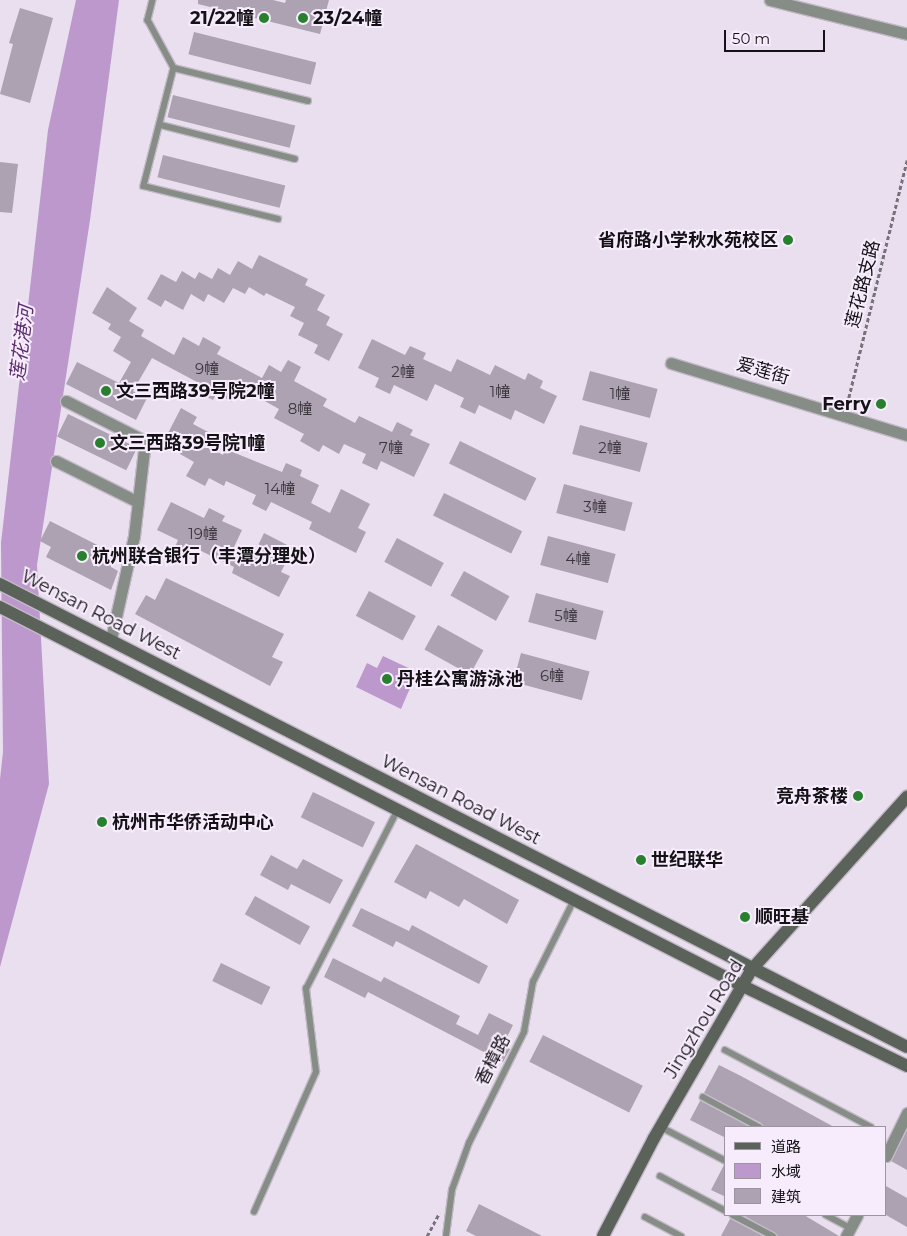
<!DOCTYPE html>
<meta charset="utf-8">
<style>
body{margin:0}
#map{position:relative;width:907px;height:1236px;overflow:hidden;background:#e9dfee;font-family:Montserrat,"Noto Sans SC",sans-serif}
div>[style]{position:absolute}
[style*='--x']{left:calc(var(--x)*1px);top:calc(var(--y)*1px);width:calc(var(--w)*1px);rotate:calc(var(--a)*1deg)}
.water>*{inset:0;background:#bc98cd}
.building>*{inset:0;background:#aca2b1;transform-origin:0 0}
.path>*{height:2.5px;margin-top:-1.25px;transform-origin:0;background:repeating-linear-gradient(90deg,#77717a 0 4px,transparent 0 6.5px)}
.roads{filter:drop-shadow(1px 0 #c3bac7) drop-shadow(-1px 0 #c3bac7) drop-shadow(0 1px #c3bac7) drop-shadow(0 -1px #c3bac7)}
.lane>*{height:5.5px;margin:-2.75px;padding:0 2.75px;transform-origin:2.75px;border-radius:2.75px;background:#868c86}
.street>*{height:11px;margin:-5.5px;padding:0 5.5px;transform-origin:5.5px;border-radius:5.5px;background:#868c86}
.secondary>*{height:12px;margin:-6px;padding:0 6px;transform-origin:6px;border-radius:6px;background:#5a625a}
.dots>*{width:14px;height:14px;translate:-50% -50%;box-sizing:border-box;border:2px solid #f6ecfb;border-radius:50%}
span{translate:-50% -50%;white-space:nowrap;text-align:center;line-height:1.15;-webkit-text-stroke:4px #f6ecfb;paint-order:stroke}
.number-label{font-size:15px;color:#3b363e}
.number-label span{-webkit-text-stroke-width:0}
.poi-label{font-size:18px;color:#151217;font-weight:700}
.right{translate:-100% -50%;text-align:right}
.left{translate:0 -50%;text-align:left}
.street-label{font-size:18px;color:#151217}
.water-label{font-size:19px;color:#5c2f6f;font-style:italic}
.legend{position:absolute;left:724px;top:1126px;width:162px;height:90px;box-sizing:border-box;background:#f6ecfb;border:1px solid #9c95a0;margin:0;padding:6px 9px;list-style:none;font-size:15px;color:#151217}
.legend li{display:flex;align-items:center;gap:10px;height:25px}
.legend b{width:25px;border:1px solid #9c95a0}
.scale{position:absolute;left:724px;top:30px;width:101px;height:22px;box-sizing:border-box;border:2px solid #151217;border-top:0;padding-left:6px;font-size:15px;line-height:18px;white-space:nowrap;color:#151217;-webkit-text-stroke:4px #f6ecfb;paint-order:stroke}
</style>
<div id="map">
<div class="water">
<i style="clip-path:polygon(76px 0,119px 0,90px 220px,37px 565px,49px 784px,0 967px,0 779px,3px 752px,1px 543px,48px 130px)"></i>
<i style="clip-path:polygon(383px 656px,417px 672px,401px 709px,356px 687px,367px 663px,377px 668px)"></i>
</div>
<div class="building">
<i style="clip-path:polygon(198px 0,273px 0,285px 3px,286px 0,329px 0,320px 34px,198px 4px)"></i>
<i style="clip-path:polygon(20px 8px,53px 18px,30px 103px,0 94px,13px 44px,9px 43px)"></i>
<i style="left:194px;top:32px;width:126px;height:23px;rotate:14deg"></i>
<i style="left:173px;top:95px;width:126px;height:23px;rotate:14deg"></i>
<i style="left:163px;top:155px;width:126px;height:23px;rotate:14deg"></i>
<i style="clip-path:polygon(0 162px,18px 164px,12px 213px,0 212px)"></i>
<i style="clip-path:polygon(259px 255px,308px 279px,305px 285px,325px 295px,317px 310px,330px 317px,326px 325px,343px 334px,329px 361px,314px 353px,318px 345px,298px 335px,304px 323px,290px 316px,295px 307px,266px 293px,264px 296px,249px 287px,245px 294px,233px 288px,224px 303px,208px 294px,204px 302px,191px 294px,183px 310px,165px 300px,161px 307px,147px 299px,161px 274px,176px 282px,182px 271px,195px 279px,199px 272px,212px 279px,218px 268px,230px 275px,238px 261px,252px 269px)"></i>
<i style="clip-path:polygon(107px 287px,137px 308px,129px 321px,144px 330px,141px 336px,174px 355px,183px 337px,199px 346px,203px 337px,221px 347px,217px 354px,262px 378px,269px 365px,281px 372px,288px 360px,301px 367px,294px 381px,327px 399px,323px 406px,355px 423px,359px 416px,392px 432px,397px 422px,413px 430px,410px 435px,430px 444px,414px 477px,381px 461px,377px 470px,362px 463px,366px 454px,344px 444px,339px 454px,323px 445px,319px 452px,300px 441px,304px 434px,274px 418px,279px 409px,240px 387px,232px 402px,217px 393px,213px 400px,193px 390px,197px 382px,152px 358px,133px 391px,147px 398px,136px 420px,66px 384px,77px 362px,119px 383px,131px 362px,113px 351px,121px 337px,108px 329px,111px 324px,92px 313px)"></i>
<i style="clip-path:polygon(372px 339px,405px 355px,410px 346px,426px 353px,423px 359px,451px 372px,457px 359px,490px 375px,495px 365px,525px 380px,528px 373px,543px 381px,540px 388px,557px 396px,544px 424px,515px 410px,511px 420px,479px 405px,475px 414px,460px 407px,464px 398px,435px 384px,427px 401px,394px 385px,390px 394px,375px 387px,379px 378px,358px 368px)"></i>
<i style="left:590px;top:371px;width:70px;height:30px;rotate:15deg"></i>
<i style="clip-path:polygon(181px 408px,197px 417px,193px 424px,210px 433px,204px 445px,223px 455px,225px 449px,282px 472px,286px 463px,302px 470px,300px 476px,319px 485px,311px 503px,330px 513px,341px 489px,370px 504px,358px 528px,366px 532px,356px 553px,309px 529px,312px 522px,271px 502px,266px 511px,252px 504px,256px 495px,226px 481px,224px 486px,209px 478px,205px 486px,186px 476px,194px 462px,180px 454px,183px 448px,165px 439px)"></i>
<i style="left:68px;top:414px;width:77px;height:25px;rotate:26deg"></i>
<i style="left:580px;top:425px;width:70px;height:30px;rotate:15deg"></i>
<i style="left:460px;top:441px;width:85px;height:25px;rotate:26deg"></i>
<i style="left:564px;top:484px;width:71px;height:30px;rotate:15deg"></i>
<i style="left:444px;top:493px;width:87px;height:25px;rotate:26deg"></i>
<i style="clip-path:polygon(171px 502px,204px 518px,209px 508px,225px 516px,222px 521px,242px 530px,234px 547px,253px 556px,264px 533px,293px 548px,281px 572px,290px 576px,279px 597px,232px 573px,234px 567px,193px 547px,189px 556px,174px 549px,178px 540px,157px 530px)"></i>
<i style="clip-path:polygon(50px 521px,117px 555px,111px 567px,118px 571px,111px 590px,46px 557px,51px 547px,40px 541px)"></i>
<i style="left:548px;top:536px;width:70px;height:30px;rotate:15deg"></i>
<i style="left:397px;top:538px;width:53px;height:27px;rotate:28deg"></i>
<i style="left:464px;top:571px;width:52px;height:28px;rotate:29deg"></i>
<i style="clip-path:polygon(166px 578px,284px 634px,272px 657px,283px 662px,270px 686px,135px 614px,146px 595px,155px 600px)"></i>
<i style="left:369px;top:591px;width:53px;height:28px;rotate:28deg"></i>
<i style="left:536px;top:593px;width:70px;height:30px;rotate:15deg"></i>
<i style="left:438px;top:625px;width:52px;height:28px;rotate:29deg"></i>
<i style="left:521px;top:653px;width:71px;height:30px;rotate:15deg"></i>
<i style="left:313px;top:792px;width:69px;height:28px;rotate:26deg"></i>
<i style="clip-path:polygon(416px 844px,519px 900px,507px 924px,464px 899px,459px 907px,430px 891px,426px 899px,394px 882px)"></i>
<i style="clip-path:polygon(271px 855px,297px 869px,303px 859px,343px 880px,330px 904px,291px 884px,288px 890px,260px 875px)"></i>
<i style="left:255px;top:896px;width:63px;height:21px;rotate:29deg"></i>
<i style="clip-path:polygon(361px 908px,409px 931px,412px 925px,488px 966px,479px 984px,396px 941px,393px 947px,352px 926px)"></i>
<i style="clip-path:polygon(333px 958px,381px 982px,384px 977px,460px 1016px,456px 1024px,478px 1035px,489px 1013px,513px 1025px,503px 1045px,510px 1049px,503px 1062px,368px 992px,365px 998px,324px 977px)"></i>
<i style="left:221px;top:963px;width:55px;height:20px;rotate:26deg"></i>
<i style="left:543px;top:1035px;width:112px;height:30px;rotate:27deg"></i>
<i style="clip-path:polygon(719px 1065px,741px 1076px,834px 1127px,764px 1127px,761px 1123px,704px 1093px)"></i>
<i style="clip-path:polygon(700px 1101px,701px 1101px,750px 1127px,726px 1127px,726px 1138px,690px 1120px)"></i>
<i style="clip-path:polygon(907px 1130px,907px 1170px,891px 1161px)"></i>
<i style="clip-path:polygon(724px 1165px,726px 1166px,726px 1197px,711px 1190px)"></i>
<i style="clip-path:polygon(886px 1186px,907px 1198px,907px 1227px,886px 1215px)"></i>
<i style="clip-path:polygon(479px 1204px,542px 1236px,476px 1236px,466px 1231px)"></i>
<i style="clip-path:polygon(743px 1215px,804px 1215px,839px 1236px,778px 1236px)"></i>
<i style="clip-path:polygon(730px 1219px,731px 1219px,763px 1236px,721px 1236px)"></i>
</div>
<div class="path">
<i style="--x:847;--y:404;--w:251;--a:-76.2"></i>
<i style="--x:427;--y:1236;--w:26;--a:-62"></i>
</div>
<div class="roads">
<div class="lane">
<i style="--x:153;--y:0;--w:21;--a:104"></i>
<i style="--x:148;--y:20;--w:55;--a:61.6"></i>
<i style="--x:174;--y:68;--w:122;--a:104.3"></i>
<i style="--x:144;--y:186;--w:138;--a:13.8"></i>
<i style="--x:174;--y:68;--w:138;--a:13.8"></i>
<i style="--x:161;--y:125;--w:138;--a:14.2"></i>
<i style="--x:725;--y:1050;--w:165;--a:27.8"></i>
<i style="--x:703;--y:1097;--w:64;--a:28.2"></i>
<i style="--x:661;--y:1127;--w:73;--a:27.6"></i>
<i style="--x:660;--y:1176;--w:75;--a:27.9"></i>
<i style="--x:254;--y:1212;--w:153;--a:-66.1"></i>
<i style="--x:316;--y:1072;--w:84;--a:-96.9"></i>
<i style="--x:306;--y:989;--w:202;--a:-62.9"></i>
<i style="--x:733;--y:1215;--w:45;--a:27.7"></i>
<i style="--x:826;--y:1215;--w:27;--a:28"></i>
<i style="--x:645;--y:1217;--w:41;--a:27.8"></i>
<i style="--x:446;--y:1236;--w:46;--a:-82.6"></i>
<i style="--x:452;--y:1190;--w:50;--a:-70.1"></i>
<i style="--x:469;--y:1143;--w:124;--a:-63.6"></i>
<i style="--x:524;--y:1032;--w:51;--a:-79.8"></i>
<i style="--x:533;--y:982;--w:92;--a:-63.4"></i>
</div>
<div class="street">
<i style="--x:770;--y:0;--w:141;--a:13.9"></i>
<i style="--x:671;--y:363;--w:247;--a:17"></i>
<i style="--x:66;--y:401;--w:89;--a:26.9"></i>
<i style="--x:145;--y:441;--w:96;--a:96.6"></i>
<i style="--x:134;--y:536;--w:106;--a:102.6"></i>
<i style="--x:56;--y:461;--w:92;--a:26.6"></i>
<i style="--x:886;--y:1156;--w:48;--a:-64"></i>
<i style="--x:846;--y:1236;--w:24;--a:-62"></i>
</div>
<div class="secondary">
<i style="--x:0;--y:584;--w:1018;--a:27.04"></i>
<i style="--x:0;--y:607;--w:832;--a:27.03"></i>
<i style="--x:741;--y:985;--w:185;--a:26"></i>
<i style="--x:603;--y:1236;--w:110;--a:-62.5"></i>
<i style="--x:654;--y:1138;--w:195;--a:-59.9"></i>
<i style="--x:752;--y:969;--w:232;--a:-48"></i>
</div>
</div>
<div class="dots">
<i style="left:264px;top:18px;background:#28802f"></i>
<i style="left:303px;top:18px;background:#28802f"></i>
<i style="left:788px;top:240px;background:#28802f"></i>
<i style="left:106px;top:391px;background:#28802f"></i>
<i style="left:881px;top:404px;background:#28802f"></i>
<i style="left:100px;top:443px;background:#28802f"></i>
<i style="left:82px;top:556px;background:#28802f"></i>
<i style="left:387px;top:679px;background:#28802f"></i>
<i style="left:858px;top:796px;background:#28802f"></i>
<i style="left:102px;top:822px;background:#28802f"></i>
<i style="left:641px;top:860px;background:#28802f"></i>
<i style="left:745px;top:917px;background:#28802f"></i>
</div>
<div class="number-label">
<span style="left:207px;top:369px">9幢</span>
<span style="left:403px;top:372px">2幢</span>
<span style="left:500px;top:392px">1幢</span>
<span style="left:620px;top:394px">1幢</span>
<span style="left:300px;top:409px">8幢</span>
<span style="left:391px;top:448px">7幢</span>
<span style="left:610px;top:448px">2幢</span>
<span style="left:280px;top:489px">14幢</span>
<span style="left:595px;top:507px">3幢</span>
<span style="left:203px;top:534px">19幢</span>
<span style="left:578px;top:559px">4幢</span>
<span style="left:566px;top:616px">5幢</span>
<span style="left:552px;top:676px">6幢</span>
</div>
<div class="poi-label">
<span class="right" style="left:254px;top:18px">21/22幢</span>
<span class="left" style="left:313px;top:18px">23/24幢</span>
<span class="right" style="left:778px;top:240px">省府路小学秋水苑校区</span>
<span class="left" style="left:116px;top:391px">文三西路39号院2幢</span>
<span class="right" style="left:871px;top:404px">Ferry</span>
<span class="left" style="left:110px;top:443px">文三西路39号院1幢</span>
<span class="left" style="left:92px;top:556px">杭州联合银行（丰潭分理处）</span>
<span class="left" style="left:397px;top:679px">丹桂公寓游泳池</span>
<span class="right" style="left:848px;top:796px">竞舟茶楼</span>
<span class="left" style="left:112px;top:822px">杭州市华侨活动中心</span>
<span class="left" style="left:651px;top:860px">世纪联华</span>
<span class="left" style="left:755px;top:917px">顺旺基</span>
</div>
<div class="street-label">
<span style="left:863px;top:284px;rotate:-76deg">莲花路支路</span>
<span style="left:763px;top:371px;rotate:16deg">爱莲街</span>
<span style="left:101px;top:615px;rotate:27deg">Wensan Road West</span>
<span style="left:461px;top:800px;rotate:27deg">Wensan Road West</span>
<span style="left:704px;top:1019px;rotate:-59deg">Jingzhou Road</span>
<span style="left:493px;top:1060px;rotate:-63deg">香樟路</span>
</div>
<div class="water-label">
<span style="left:22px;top:343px;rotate:-83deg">莲花港河</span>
</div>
<ul class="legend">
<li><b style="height:6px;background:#5a625a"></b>道路</li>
<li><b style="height:14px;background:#bc98cd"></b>水域</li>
<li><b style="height:14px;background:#aca2b1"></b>建筑</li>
</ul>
<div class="scale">50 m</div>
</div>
